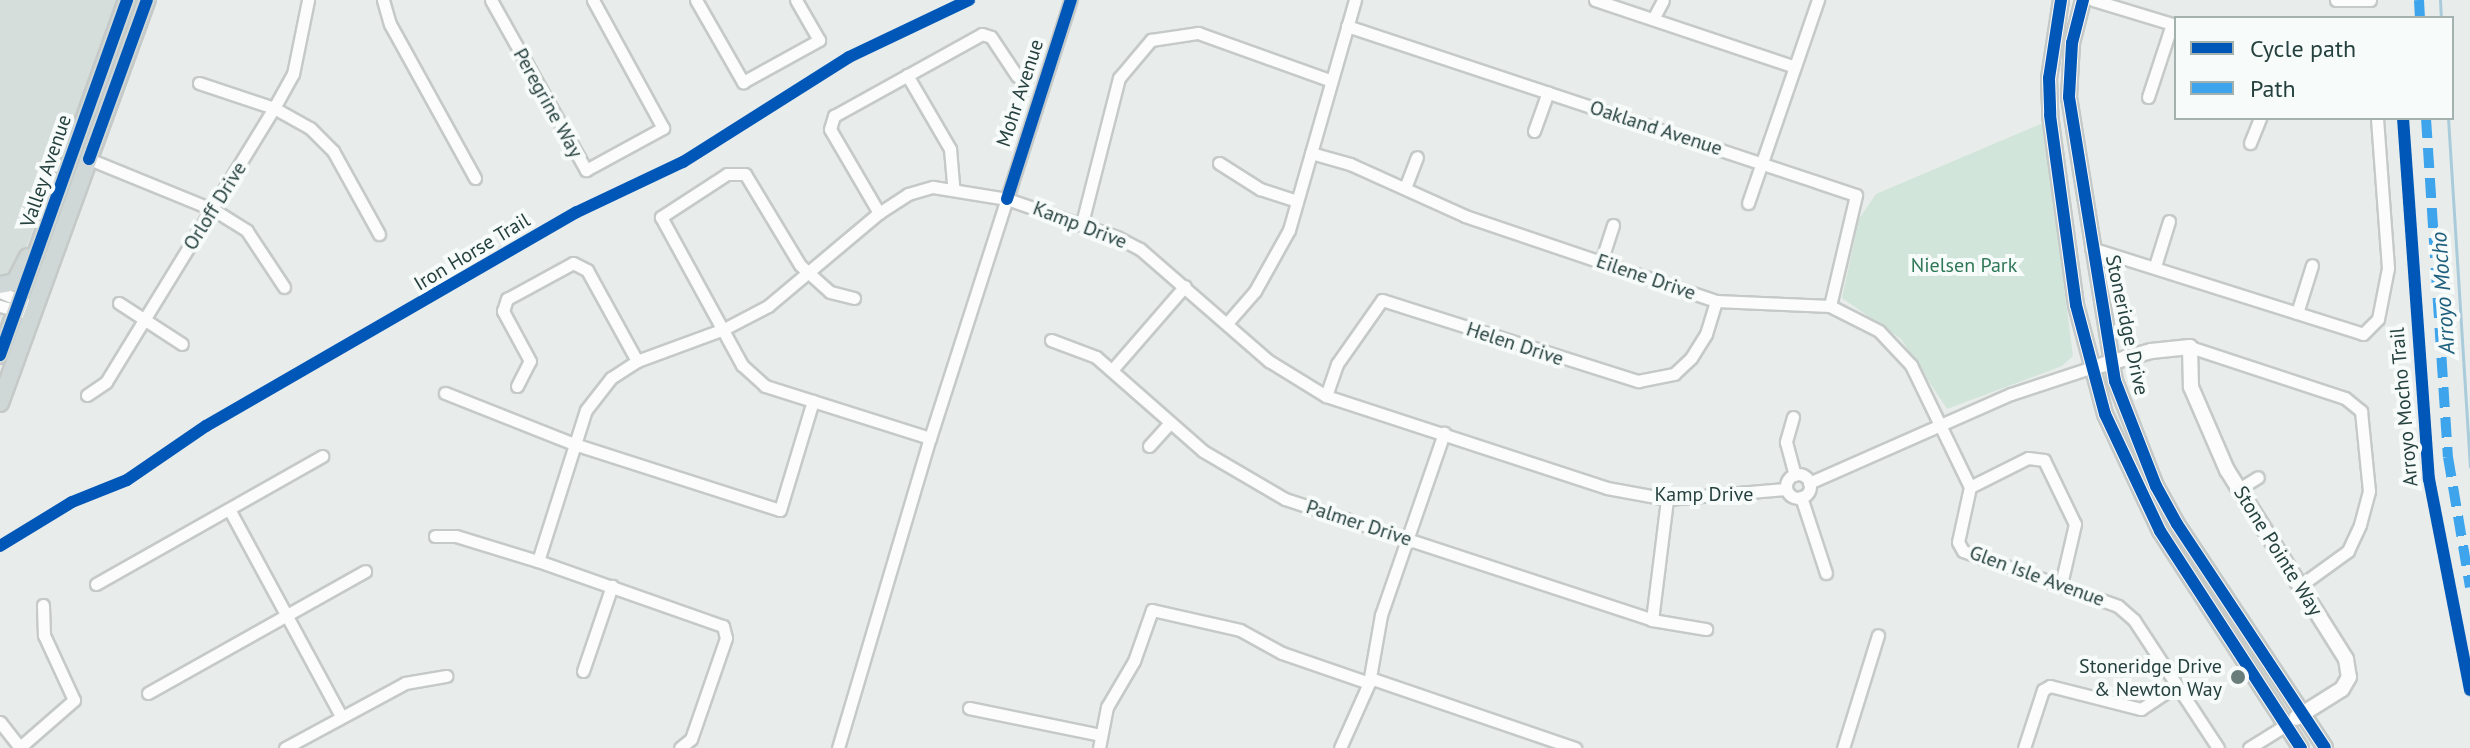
<!DOCTYPE html>
<style>
body{margin:0}
#map{position:relative;width:2470px;height:748px;overflow:hidden;background:#e8edeb;font-family:"PT Sans",sans-serif}
div>[style]{position:absolute}
[style*='--x']{left:calc(var(--x)*1px);top:calc(var(--y)*1px);width:calc(var(--w)*1px);rotate:calc(var(--a)*1deg)}
.built>*{inset:0;background:#d6dedc}
.green>*{inset:0;background:#d2e5da}
.stream>*{height:3px;margin:-1.5px;padding:0 1.5px;transform-origin:1.5px;border-radius:1.5px;background:#aacbda}
.roads{filter:drop-shadow(2px 0 #c5cac8) drop-shadow(-2px 0 #c5cac8) drop-shadow(0 2px #c5cac8) drop-shadow(0 -2px #c5cac8)}
.street>*{height:11px;margin:-5.5px;padding:0 5.5px;transform-origin:5.5px;border-radius:5.5px;background:#fcfcfc}
.street>.ring{margin:-5.5px;padding:0;box-sizing:content-box;background:none;border:11px solid #fcfcfc;border-radius:50%}
.secondary>*{height:14px;margin:-7px;padding:0 7px;transform-origin:7px;border-radius:7px;background:#fcfcfc}
.primary>*{height:16px;margin:-8px;padding:0 8px;transform-origin:8px;border-radius:8px;background:#cfd8d6}
.quiet>*{height:10px;margin-top:-5px;transform-origin:0;background:repeating-linear-gradient(90deg,#3ea4ec 0 20px,transparent 0 30px)}
.cycleway>*{height:12px;margin:-6px;padding:0 6px;transform-origin:6px;border-radius:6px;background:#0057b8}
.dots>*{width:22px;height:22px;translate:-50% -50%;box-sizing:border-box;border:4px solid #f7fbfa;border-radius:50%}
span{translate:-50% -50%;white-space:nowrap;text-align:center;line-height:1.15;-webkit-text-stroke:8px #f7fbfa;paint-order:stroke}
.street-label{font-size:20px;color:#25413e}
.park-label{font-size:20px;color:#2f7857}
.poi-label{font-size:20px;color:#25413e}
.right{translate:-100% -50%;text-align:right}
.water-label{font-size:22px;color:#1e5e7d;font-style:italic}
.legend{position:absolute;left:2174px;top:16px;width:280px;height:104px;box-sizing:border-box;background:#f7fbfa;border:2px solid #a3b1af;margin:0;padding:10px 14px;list-style:none;font-size:24px;color:#25413e}
.legend li{display:flex;align-items:center;gap:16px;height:40px}
.legend b{width:40px;border:2px solid #a3b1af}
</style>
<div id="map">
<div class="built">
<i style="clip-path:polygon(0 0,118px 0,0 319px)"></i>
</div>
<div class="green">
<i style="clip-path:polygon(2043px 123px,2073px 356px,2062px 366px,1947px 409px,1901px 339px,1842px 298px,1859px 219px,1876px 194px)"></i>
</div>
<div class="stream">
<i style="--x:2440;--y:0;--w:18;--a:87"></i>
<i style="--x:2448;--y:118;--w:349;--a:86.4"></i>
</div>
<div class="roads">
<div class="street">
<i style="--x:383;--y:0;--w:25;--a:74"></i>
<i style="--x:390;--y:24;--w:176;--a:61.1"></i>
<i style="--x:491;--y:0;--w:195;--a:60.8"></i>
<i style="--x:586;--y:170;--w:88;--a:-28.6"></i>
<i style="--x:663;--y:128;--w:146;--a:-118.7"></i>
<i style="--x:696;--y:0;--w:95;--a:60.2"></i>
<i style="--x:743;--y:82;--w:87;--a:-28.9"></i>
<i style="--x:819;--y:40;--w:46;--a:-119.9"></i>
<i style="--x:1595;--y:0;--w:208;--a:18.5"></i>
<i style="--x:2093;--y:0;--w:87;--a:16.8"></i>
<i style="--x:2336;--y:0;--w:34;--a:0"></i>
<i style="--x:1653;--y:19;--w:21;--a:-62"></i>
<i style="--x:1347;--y:26;--w:536;--a:18.37"></i>
<i style="--x:1856;--y:195;--w:114;--a:103.2"></i>
<i style="--x:907;--y:75;--w:86;--a:59.8"></i>
<i style="--x:950;--y:149;--w:38;--a:85"></i>
<i style="--x:199;--y:83;--w:79;--a:18.4"></i>
<i style="--x:274;--y:108;--w:41;--a:29.1"></i>
<i style="--x:310;--y:128;--w:33;--a:45"></i>
<i style="--x:333;--y:151;--w:95;--a:61"></i>
<i style="--x:2148;--y:97;--w:77;--a:-71.8"></i>
<i style="--x:1534;--y:131;--w:41;--a:-70.3"></i>
<i style="--x:2250;--y:143;--w:27;--a:-68"></i>
<i style="--x:1311;--y:153;--w:41;--a:15.8"></i>
<i style="--x:1350;--y:164;--w:126;--a:24.3"></i>
<i style="--x:1465;--y:216;--w:265;--a:18.7"></i>
<i style="--x:1716;--y:301;--w:114;--a:2.5"></i>
<i style="--x:1830;--y:306;--w:55;--a:27"></i>
<i style="--x:1879;--y:331;--w:47;--a:46.7"></i>
<i style="--x:1911;--y:365;--w:136;--a:64.2"></i>
<i style="--x:1970;--y:487;--w:56;--a:102.3"></i>
<i style="--x:1958;--y:542;--w:10;--a:61"></i>
<i style="--x:1963;--y:551;--w:164;--a:19.5"></i>
<i style="--x:2118;--y:606;--w:21;--a:41"></i>
<i style="--x:2134;--y:620;--w:153;--a:56.7"></i>
<i style="--x:89;--y:159;--w:135;--a:22.2"></i>
<i style="--x:214;--y:210;--w:39;--a:32"></i>
<i style="--x:247;--y:231;--w:67;--a:56.5"></i>
<i style="--x:1219;--y:163;--w:49;--a:32.4"></i>
<i style="--x:1260;--y:189;--w:39;--a:18"></i>
<i style="--x:1405;--y:188;--w:33;--a:-69"></i>
<i style="--x:1748;--y:203;--w:215;--a:-71"></i>
<i style="--x:879;--y:213;--w:97;--a:-120.3"></i>
<i style="--x:830;--y:129;--w:14;--a:-73"></i>
<i style="--x:834;--y:116;--w:169;--a:-29"></i>
<i style="--x:982;--y:34;--w:9;--a:18"></i>
<i style="--x:991;--y:37;--w:47;--a:56.3"></i>
<i style="--x:1082;--y:223;--w:150;--a:-75.7"></i>
<i style="--x:1119;--y:78;--w:50;--a:-49.9"></i>
<i style="--x:1151;--y:40;--w:48;--a:-8.5"></i>
<i style="--x:1198;--y:33;--w:139;--a:19.7"></i>
<i style="--x:2091;--y:248;--w:285;--a:17.5"></i>
<i style="--x:2363;--y:334;--w:21;--a:-45"></i>
<i style="--x:2378;--y:319;--w:52;--a:-78.9"></i>
<i style="--x:2388;--y:268;--w:150;--a:-94.2"></i>
<i style="--x:1601;--y:262;--w:39;--a:-72"></i>
<i style="--x:2155;--y:266;--w:47;--a:-72.7"></i>
<i style="--x:0;--y:292;--w:26;--a:23"></i>
<i style="--x:854;--y:298;--w:25;--a:-166"></i>
<i style="--x:830;--y:292;--w:40;--a:-138"></i>
<i style="--x:800;--y:265;--w:106;--a:-121.1"></i>
<i style="--x:745;--y:174;--w:18;--a:180"></i>
<i style="--x:727;--y:174;--w:79;--a:146.9"></i>
<i style="--x:661;--y:217;--w:169;--a:61.3"></i>
<i style="--x:742;--y:365;--w:31;--a:42"></i>
<i style="--x:765;--y:386;--w:173;--a:17.5"></i>
<i style="--x:119;--y:303;--w:75;--a:33.1"></i>
<i style="--x:0;--y:306;--w:23;--a:15"></i>
<i style="--x:2297;--y:313;--w:50;--a:-72.6"></i>
<i style="--x:1228;--y:322;--w:41;--a:-48.9"></i>
<i style="--x:1255;--y:291;--w:70;--a:-60.9"></i>
<i style="--x:1289;--y:230;--w:239;--a:-74"></i>
<i style="--x:1051;--y:340;--w:48;--a:20.7"></i>
<i style="--x:1096;--y:357;--w:142;--a:41.3"></i>
<i style="--x:1203;--y:451;--w:95;--a:30.3"></i>
<i style="--x:1285;--y:499;--w:386;--a:18.2"></i>
<i style="--x:1652;--y:620;--w:55;--a:9.5"></i>
<i style="--x:2190;--y:347;--w:163;--a:18.2"></i>
<i style="--x:2345;--y:398;--w:21;--a:39"></i>
<i style="--x:2361;--y:411;--w:80;--a:84.3"></i>
<i style="--x:2369;--y:491;--w:35;--a:105"></i>
<i style="--x:2360;--y:525;--w:29;--a:115"></i>
<i style="--x:2348;--y:551;--w:58;--a:144.1"></i>
<i style="--x:1112;--y:370;--w:111;--a:-49"></i>
<i style="--x:517;--y:386;--w:28;--a:-63"></i>
<i style="--x:530;--y:361;--w:57;--a:-118.4"></i>
<i style="--x:503;--y:311;--w:13;--a:-72"></i>
<i style="--x:507;--y:299;--w:75;--a:-28.6"></i>
<i style="--x:573;--y:263;--w:16;--a:27"></i>
<i style="--x:587;--y:270;--w:104;--a:61.2"></i>
<i style="--x:445;--y:393;--w:139;--a:21.6"></i>
<i style="--x:574;--y:444;--w:216;--a:17.8"></i>
<i style="--x:780;--y:510;--w:114;--a:-73.2"></i>
<i style="--x:87;--y:395;--w:23;--a:-34"></i>
<i style="--x:106;--y:382;--w:321;--a:-58.5"></i>
<i style="--x:274;--y:108;--w:39;--a:-61"></i>
<i style="--x:293;--y:74;--w:76;--a:-78.5"></i>
<i style="--x:1326;--y:396;--w:34;--a:-71"></i>
<i style="--x:1337;--y:364;--w:78;--a:-54.9"></i>
<i style="--x:1382;--y:300;--w:269;--a:17.6"></i>
<i style="--x:1638;--y:381;--w:37;--a:-11"></i>
<i style="--x:1674;--y:374;--w:23;--a:-43"></i>
<i style="--x:1691;--y:358;--w:28;--a:-58"></i>
<i style="--x:1706;--y:334;--w:34;--a:-73"></i>
<i style="--x:1793;--y:417;--w:26;--a:106"></i>
<i style="--x:1786;--y:442;--w:34;--a:75"></i>
<i style="--x:1149;--y:446;--w:30;--a:-48"></i>
<i class="ring" style="left:1786px;top:474px;width:13px;height:13px"></i>
<i style="--x:1809;--y:483;--w:221;--a:-23.8"></i>
<i style="--x:2011;--y:394;--w:83;--a:-18.2"></i>
<i style="--x:1970;--y:487;--w:65;--a:-26.6"></i>
<i style="--x:2028;--y:458;--w:16;--a:7"></i>
<i style="--x:2044;--y:460;--w:71;--a:64.2"></i>
<i style="--x:2075;--y:524;--w:62;--a:103.1"></i>
<i style="--x:2239;--y:489;--w:22;--a:-32"></i>
<i style="--x:1801;--y:497;--w:80;--a:71.8"></i>
<i style="--x:229;--y:509;--w:235;--a:61.6"></i>
<i style="--x:435;--y:536;--w:21;--a:0"></i>
<i style="--x:456;--y:536;--w:86;--a:17"></i>
<i style="--x:538;--y:561;--w:196;--a:19.4"></i>
<i style="--x:723;--y:626;--w:12;--a:76"></i>
<i style="--x:726;--y:638;--w:107;--a:109.1"></i>
<i style="--x:691;--y:739;--w:14;--a:141"></i>
<i style="--x:538;--y:561;--w:158;--a:-72.4"></i>
<i style="--x:586;--y:410;--w:41;--a:-52"></i>
<i style="--x:611;--y:378;--w:31;--a:-33"></i>
<i style="--x:637;--y:361;--w:93;--a:-20.2"></i>
<i style="--x:724;--y:329;--w:50;--a:-27.6"></i>
<i style="--x:768;--y:306;--w:145;--a:-40"></i>
<i style="--x:879;--y:213;--w:35;--a:-33"></i>
<i style="--x:908;--y:194;--w:26;--a:-16"></i>
<i style="--x:933;--y:187;--w:75;--a:9.2"></i>
<i style="--x:1007;--y:199;--w:116;--a:19.1"></i>
<i style="--x:1117;--y:237;--w:26;--a:28"></i>
<i style="--x:1140;--y:249;--w:171;--a:41"></i>
<i style="--x:1269;--y:361;--w:67;--a:31.6"></i>
<i style="--x:1326;--y:396;--w:296;--a:18.1"></i>
<i style="--x:1607;--y:488;--w:61;--a:10.4"></i>
<i style="--x:1667;--y:499;--w:119;--a:-4.8"></i>
<i style="--x:96;--y:584;--w:260;--a:-29.5"></i>
<i style="--x:1652;--y:620;--w:122;--a:-82.9"></i>
<i style="--x:583;--y:671;--w:90;--a:-71.2"></i>
<i style="--x:1370;--y:678;--w:217;--a:18.9"></i>
<i style="--x:148;--y:693;--w:249;--a:-29.3"></i>
<i style="--x:969;--y:708;--w:134;--a:11.6"></i>
<i style="--x:0;--y:722;--w:31;--a:52"></i>
<i style="--x:19;--y:748;--w:73;--a:-41.1"></i>
<i style="--x:74;--y:700;--w:72;--a:-114.8"></i>
<i style="--x:44;--y:635;--w:30;--a:-92"></i>
<i style="--x:285;--y:748;--w:136;--a:-28.4"></i>
<i style="--x:405;--y:683;--w:42;--a:-9.7"></i>
<i style="--x:838;--y:748;--w:323;--a:-73.5"></i>
<i style="--x:930;--y:438;--w:460;--a:-72.2"></i>
<i style="--x:1099;--y:748;--w:42;--a:-79"></i>
<i style="--x:1107;--y:707;--w:53;--a:-59.6"></i>
<i style="--x:1134;--y:661;--w:54;--a:-70.6"></i>
<i style="--x:1152;--y:610;--w:90;--a:12.8"></i>
<i style="--x:1240;--y:630;--w:48;--a:28.7"></i>
<i style="--x:1282;--y:653;--w:92;--a:19"></i>
<i style="--x:1340;--y:748;--w:71;--a:-66"></i>
<i style="--x:1369;--y:683;--w:69;--a:-80"></i>
<i style="--x:1381;--y:615;--w:193;--a:-70.9"></i>
<i style="--x:1843;--y:748;--w:118;--a:-72.8"></i>
<i style="--x:2024;--y:748;--w:61;--a:-71.9"></i>
<i style="--x:2043;--y:690;--w:8;--a:-30"></i>
<i style="--x:2050;--y:686;--w:94;--a:14.2"></i>
<i style="--x:2141;--y:709;--w:43;--a:-33.7"></i>
<i style="--x:2249;--y:748;--w:44;--a:-31.9"></i>
</div>
<div class="secondary">
<i style="--x:2061;--y:0;--w:79;--a:98.7"></i>
<i style="--x:2049;--y:78;--w:37;--a:88"></i>
<i style="--x:2050;--y:115;--w:192;--a:82.2"></i>
<i style="--x:2076;--y:305;--w:113;--a:75.1"></i>
<i style="--x:2105;--y:414;--w:129;--a:64.8"></i>
<i style="--x:2160;--y:531;--w:259;--a:57"></i>
<i style="--x:2083;--y:0;--w:44;--a:104.3"></i>
<i style="--x:2072;--y:43;--w:54;--a:93.2"></i>
<i style="--x:2069;--y:97;--w:288;--a:80.8"></i>
<i style="--x:2115;--y:381;--w:113;--a:68.7"></i>
<i style="--x:2156;--y:486;--w:43;--a:61.1"></i>
<i style="--x:2177;--y:524;--w:268;--a:56.5"></i>
<i style="--x:2102;--y:365;--w:51;--a:-15.9"></i>
<i style="--x:2151;--y:351;--w:39;--a:-6"></i>
<i style="--x:2190;--y:347;--w:40;--a:88.6"></i>
<i style="--x:2191;--y:387;--w:90;--a:66.6"></i>
<i style="--x:2227;--y:470;--w:223;--a:57.8"></i>
<i style="--x:2346;--y:659;--w:18;--a:81"></i>
<i style="--x:2349;--y:677;--w:14;--a:120"></i>
<i style="--x:2342;--y:689;--w:54;--a:147.8"></i>
</div>
<div class="primary">
<i style="--x:0;--y:285;--w:15;--a:-11"></i>
<i style="--x:15;--y:282;--w:28;--a:-63"></i>
<i style="--x:0;--y:355;--w:377;--a:-70.3"></i>
<i style="--x:0;--y:403;--w:429;--a:-70"></i>
</div>
</div>
<div class="quiet">
<i style="--x:2419;--y:0;--w:18;--a:87"></i>
<i style="--x:2426;--y:118;--w:340;--a:86.3"></i>
<i style="--x:2448;--y:457;--w:132;--a:80.4"></i>
</div>
<div class="cycleway">
<i style="--x:2061;--y:0;--w:79;--a:98.7"></i>
<i style="--x:2049;--y:78;--w:37;--a:88"></i>
<i style="--x:2050;--y:115;--w:192;--a:82.2"></i>
<i style="--x:2076;--y:305;--w:113;--a:75.1"></i>
<i style="--x:2105;--y:414;--w:129;--a:64.8"></i>
<i style="--x:2160;--y:531;--w:259;--a:57"></i>
<i style="--x:2083;--y:0;--w:44;--a:104.3"></i>
<i style="--x:2072;--y:43;--w:54;--a:93.2"></i>
<i style="--x:2069;--y:97;--w:288;--a:80.8"></i>
<i style="--x:2115;--y:381;--w:113;--a:68.7"></i>
<i style="--x:2156;--y:486;--w:43;--a:61.1"></i>
<i style="--x:2177;--y:524;--w:268;--a:56.5"></i>
<i style="--x:2403;--y:118;--w:362;--a:85.9"></i>
<i style="--x:2429;--y:479;--w:215;--a:79"></i>
<i style="--x:89;--y:159;--w:169;--a:-70"></i>
<i style="--x:1007;--y:199;--w:209;--a:-72.2"></i>
<i style="--x:0;--y:355;--w:377;--a:-70.3"></i>
<i style="--x:0;--y:546;--w:84;--a:-31.4"></i>
<i style="--x:72;--y:502;--w:59;--a:-21.8"></i>
<i style="--x:127;--y:480;--w:96;--a:-34.4"></i>
<i style="--x:206;--y:426;--w:428;--a:-30"></i>
<i style="--x:577;--y:212;--w:117;--a:-25.3"></i>
<i style="--x:683;--y:162;--w:196;--a:-32.3"></i>
<i style="--x:849;--y:57;--w:133;--a:-25.4"></i>
</div>
<div class="dots">
<i style="left:2238px;top:677px;background:#697d7b"></i>
</div>
<div class="street-label">
<span style="left:1020px;top:93px;rotate:-72deg">Mohr Avenue</span>
<span style="left:548px;top:103px;rotate:61deg">Peregrine Way</span>
<span style="left:1656px;top:128px;rotate:18deg">Oakland Avenue</span>
<span style="left:46px;top:171px;rotate:-71deg">Valley Avenue</span>
<span style="left:215px;top:206px;rotate:-58deg">Orloff Drive</span>
<span style="left:1080px;top:225px;rotate:21deg">Kamp Drive</span>
<span style="left:472px;top:252px;rotate:-31deg">Iron Horse Trail</span>
<span style="left:1646px;top:277px;rotate:19deg">Eilene Drive</span>
<span style="left:2127px;top:325px;rotate:78deg">Stoneridge Drive</span>
<span style="left:1515px;top:344px;rotate:18deg">Helen Drive</span>
<span style="left:2404px;top:407px;rotate:-95deg">Arroyo Mocho Trail</span>
<span style="left:1704px;top:494px">Kamp Drive</span>
<span style="left:1359px;top:523px;rotate:18deg">Palmer Drive</span>
<span style="left:2278px;top:551px;rotate:58deg">Stone Pointe Way</span>
<span style="left:2037px;top:576px;rotate:20deg">Glen Isle Avenue</span>
</div>
<div class="park-label">
<span style="left:1964px;top:265px">Nielsen Park</span>
</div>
<div class="poi-label">
<span class="right" style="left:2222px;top:678px">Stoneridge Drive<br>&amp; Newton Way</span>
</div>
<div class="water-label">
<span style="left:2443px;top:293px;rotate:-94deg">Arroyo Mocho</span>
</div>
<ul class="legend">
<li><b style="height:10px;background:#0057b8"></b>Cycle path</li>
<li><b style="height:10px;background:#3ea4ec"></b>Path</li>
</ul>
</div>
